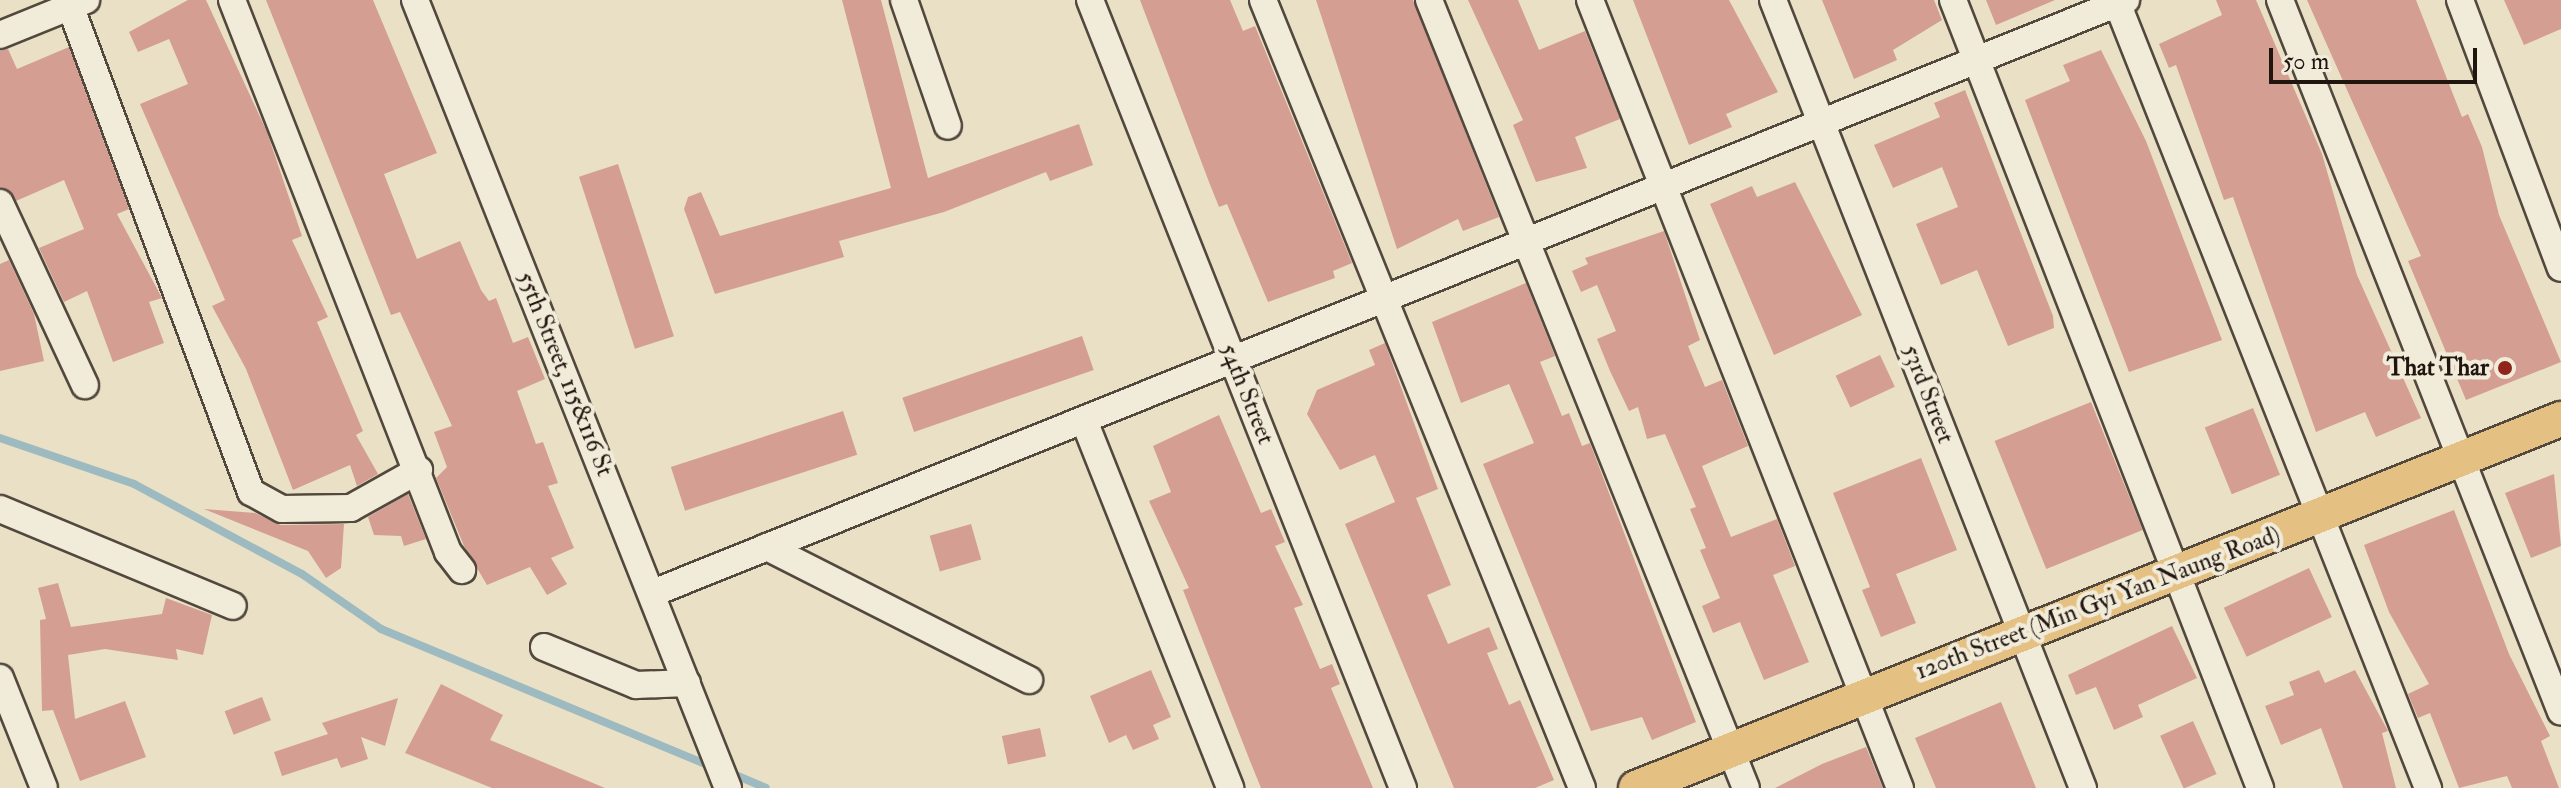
<!DOCTYPE html>
<style>
body{margin:0}
#map{position:relative;width:2561px;height:788px;overflow:hidden;background:#e9e0c5;font-family:"IM FELL Double Pica",serif}
div>[style]{position:absolute}
[style*='--x']{left:calc(var(--x)*1px);top:calc(var(--y)*1px);width:calc(var(--w)*1px);rotate:calc(var(--a)*1deg)}
.stream>*{height:8px;margin:-4px;padding:0 4px;transform-origin:4px;border-radius:4px;background:#9cbabf}
.building>*{inset:0;background:#d49f92;transform-origin:0 0}
.roads{filter:drop-shadow(2px 0 #53483d) drop-shadow(-2px 0 #53483d) drop-shadow(0 2px #53483d) drop-shadow(0 -2px #53483d)}
.minor>*{height:26px;margin:-13px;padding:0 13px;transform-origin:13px;border-radius:13px;background:#f1ebd9}
.major>*{height:34px;margin:-17px;padding:0 17px;transform-origin:17px;border-radius:17px;background:#e4c082}
.dots>*{width:22px;height:22px;translate:-50% -50%;box-sizing:border-box;border:4px solid #f1ebd9;border-radius:50%}
span{translate:-50% -50%;white-space:nowrap;text-align:center;line-height:1.15;-webkit-text-stroke:8px #f1ebd9;paint-order:stroke}
.poi-label{font-size:24px;color:#211510;font-weight:700}
.right{translate:-100% -50%;text-align:right}
.street-label{font-size:24px;color:#211510}
.scale{position:absolute;left:2269px;top:48px;width:208px;height:36px;box-sizing:border-box;border:4px solid #211510;border-top:0;padding-left:10px;font-size:24px;line-height:28px;white-space:nowrap;color:#211510;-webkit-text-stroke:6px #f1ebd9;paint-order:stroke}
</style>
<div id="map">
<div class="stream">
<i style="--x:0;--y:438;--w:142;--a:18.9"></i>
<i style="--x:134;--y:484;--w:191;--a:28.2"></i>
<i style="--x:302;--y:574;--w:96;--a:34.8"></i>
<i style="--x:381;--y:629;--w:360;--a:22.6"></i>
<i style="--x:726;--y:771;--w:43;--a:23"></i>
</div>
<div class="building">
<i style="clip-path:polygon(188px 0,206px 0,267px 132px,302px 236px,292px 240px,328px 317px,317px 322px,363px 431px,356px 435px,378px 474px,357px 486px,350px 465px,293px 490px,246px 369px,212px 306px,225px 300px,140px 104px,188px 84px,169px 39px,138px 52px,129px 32px)"></i>
<i style="clip-path:polygon(266px 0,373px 0,437px 153px,384px 174px,417px 259px,460px 241px,481px 290px,489px 301px,496px 298px,513px 343px,528px 337px,545px 379px,517px 391px,536px 444px,543px 442px,558px 483px,548px 486px,574px 548px,551px 558px,567px 584px,547px 595px,530px 567px,487px 585px,464px 546px,436px 478px,447px 467px,434px 432px,452px 426px,400px 312px,391px 315px)"></i>
<i style="clip-path:polygon(842px 0,881px 0,928px 178px,1079px 124px,1093px 165px,1050px 181px,1046px 172px,944px 212px,839px 241px,844px 257px,715px 294px,684px 209px,688px 197px,701px 192px,720px 236px,891px 188px)"></i>
<i style="clip-path:polygon(1140px 0,1230px 0,1243px 31px,1255px 26px,1352px 263px,1333px 271px,1335px 278px,1268px 302px,1227px 204px,1219px 207px,1209px 182px)"></i>
<i style="clip-path:polygon(1316px 0,1413px 0,1499px 217px,1463px 231px,1458px 219px,1397px 249px)"></i>
<i style="clip-path:polygon(1468px 0,1518px 0,1539px 50px,1585px 31px,1620px 119px,1575px 137px,1587px 168px,1536px 182px,1513px 125px,1523px 120px)"></i>
<i style="clip-path:polygon(1633px 0,1729px 0,1778px 92px,1726px 114px,1732px 127px,1689px 145px)"></i>
<i style="clip-path:polygon(1822px 0,1934px 0,1942px 20px,1893px 50px,1897px 60px,1854px 79px)"></i>
<i style="clip-path:polygon(1986px 0,2055px 0,1996px 25px)"></i>
<i style="clip-path:polygon(2216px 0,2256px 0,2322px 154px,2357px 275px,2421px 418px,2376px 437px,2365px 412px,2316px 432px,2233px 197px,2224px 200px,2176px 65px,2169px 68px,2159px 44px,2222px 15px)"></i>
<i style="clip-path:polygon(2307px 0,2416px 0,2462px 117px,2468px 114px,2482px 147px,2499px 215px,2561px 362px,2466px 400px,2408px 261px,2421px 256px)"></i>
<i style="clip-path:polygon(2504px 0,2561px 0,2561px 29px,2524px 45px)"></i>
<i style="clip-path:polygon(69px 47px,129px 209px,117px 214px,162px 298px,149px 302px,164px 343px,113px 362px,87px 291px,64px 302px,39px 248px,84px 229px,64px 180px,16px 201px,0 187px,0 51px,8px 49px,17px 69px)"></i>
<i style="clip-path:polygon(2101px 50px,2146px 141px,2222px 340px,2129px 372px,2025px 100px,2070px 81px,2063px 65px)"></i>
<i style="clip-path:polygon(1965px 90px,2053px 316px,2054px 328px,2008px 346px,1977px 270px,1941px 285px,1916px 224px,1958px 207px,1942px 167px,1893px 188px,1874px 145px,1940px 117px,1934px 103px)"></i>
<i style="left:618px;top:164px;width:181px;height:41px;rotate:72deg"></i>
<i style="clip-path:polygon(1795px 182px,1862px 315px,1774px 355px,1710px 204px,1752px 186px,1757px 197px)"></i>
<i style="clip-path:polygon(1664px 231px,1700px 340px,1688px 346px,1705px 387px,1722px 380px,1748px 446px,1702px 466px,1731px 537px,1777px 519px,1795px 566px,1773px 575px,1809px 662px,1764px 680px,1740px 622px,1713px 633px,1702px 606px,1720px 598px,1700px 550px,1706px 548px,1690px 509px,1696px 507px,1665px 434px,1647px 439px,1638px 407px,1629px 411px,1610px 371px,1597px 339px,1616px 331px,1597px 285px,1581px 292px,1572px 271px,1588px 264px,1585px 258px)"></i>
<i style="clip-path:polygon(9px 260px,34px 314px,44px 361px,0 371px,0 264px)"></i>
<i style="clip-path:polygon(1526px 283px,1555px 356px,1540px 362px,1562px 416px,1569px 413px,1582px 446px,1590px 443px,1696px 722px,1652px 740px,1642px 717px,1591px 731px,1483px 464px,1534px 443px,1509px 384px,1461px 403px,1432px 322px)"></i>
<i style="left:1082px;top:336px;width:36px;height:190px;rotate:71deg"></i>
<i style="clip-path:polygon(1385px 343px,1438px 489px,1416px 498px,1451px 585px,1427px 595px,1448px 644px,1489px 627px,1498px 649px,1487px 653px,1509px 705px,1520px 700px,1554px 780px,1535px 788px,1454px 788px,1345px 524px,1395px 502px,1375px 455px,1340px 470px,1307px 414px,1317px 390px,1375px 365px,1369px 350px)"></i>
<i style="left:1880px;top:355px;width:35px;height:49px;rotate:65deg"></i>
<i style="left:2091px;top:402px;width:138px;height:104px;rotate:68deg"></i>
<i style="left:2253px;top:408px;width:72px;height:52px;rotate:68deg"></i>
<i style="left:843px;top:411px;width:46px;height:181px;rotate:72deg"></i>
<i style="clip-path:polygon(1219px 415px,1261px 513px,1271px 509px,1285px 542px,1275px 546px,1303px 605px,1294px 608px,1320px 669px,1332px 664px,1340px 684px,1331px 688px,1373px 788px,1261px 788px,1250px 761px,1183px 590px,1189px 588px,1149px 501px,1171px 492px,1153px 446px)"></i>
<i style="clip-path:polygon(1921px 458px,1957px 550px,1896px 574px,1916px 623px,1881px 637px,1862px 590px,1870px 587px,1833px 493px)"></i>
<i style="clip-path:polygon(2554px 474px,2561px 546px,2531px 558px,2505px 493px)"></i>
<i style="clip-path:polygon(408px 494px,426px 539px,404px 546px,401px 536px,374px 535px,368px 517px)"></i>
<i style="clip-path:polygon(204px 509px,255px 513px,281px 525px,344px 524px,341px 568px,326px 578px,308px 551px)"></i>
<i style="clip-path:polygon(2454px 510px,2509px 654px,2550px 736px,2541px 741px,2559px 788px,2512px 788px,2507px 776px,2459px 788px,2430px 713px,2418px 718px,2408px 694px,2429px 684px,2389px 612px,2364px 545px)"></i>
<i style="left:971px;top:524px;width:37px;height:43px;rotate:74deg"></i>
<i style="left:2309px;top:568px;width:54px;height:94px;rotate:65deg"></i>
<i style="clip-path:polygon(58px 583px,71px 627px,162px 614px,166px 598px,212px 615px,203px 655px,176px 649px,178px 660px,105px 649px,68px 655px,75px 719px,125px 701px,146px 757px,80px 781px,53px 710px,42px 711px,40px 620px,46px 619px,38px 588px)"></i>
<i style="clip-path:polygon(2172px 626px,2197px 678px,2138px 705px,2143px 717px,2114px 730px,2096px 687px,2076px 695px,2068px 675px)"></i>
<i style="clip-path:polygon(1151px 670px,1171px 717px,1153px 725px,1159px 739px,1133px 750px,1126px 735px,1109px 743px,1090px 696px)"></i>
<i style="clip-path:polygon(2319px 670px,2325px 683px,2355px 670px,2388px 731px,2382px 733px,2396px 788px,2343px 788px,2321px 728px,2281px 745px,2265px 706px,2294px 695px,2289px 682px)"></i>
<i style="clip-path:polygon(441px 684px,503px 715px,490px 740px,605px 788px,492px 788px,405px 753px)"></i>
<i style="left:262px;top:697px;width:25px;height:40px;rotate:69deg"></i>
<i style="clip-path:polygon(398px 698px,385px 746px,361px 737px,368px 759px,341px 768px,337px 758px,282px 776px,274px 752px,328px 734px,322px 723px)"></i>
<i style="clip-path:polygon(2001px 702px,2036px 788px,1936px 788px,1915px 738px)"></i>
<i style="left:2193px;top:721px;width:58px;height:36px;rotate:66deg"></i>
<i style="left:1040px;top:728px;width:29px;height:39px;rotate:78deg"></i>
<i style="clip-path:polygon(1866px 747px,1883px 788px,1775px 788px,1822px 764px)"></i>
</div>
<div class="roads">
<div class="minor">
<i style="--x:68;--y:0;--w:525;--a:69.6"></i>
<i style="--x:251;--y:492;--w:35;--a:29"></i>
<i style="--x:282;--y:509;--w:69;--a:-0.8"></i>
<i style="--x:351;--y:508;--w:78;--a:-29.2"></i>
<i style="--x:232;--y:0;--w:593;--a:68.63"></i>
<i style="--x:448;--y:552;--w:23;--a:52"></i>
<i style="--x:415;--y:0;--w:848;--a:68.34"></i>
<i style="--x:904;--y:0;--w:133;--a:70.8"></i>
<i style="--x:1090;--y:0;--w:848;--a:68.34"></i>
<i style="--x:1263;--y:0;--w:850;--a:67.96"></i>
<i style="--x:1429;--y:0;--w:849;--a:68.09"></i>
<i style="--x:1590;--y:0;--w:847;--a:68.53"></i>
<i style="--x:1773;--y:0;--w:847;--a:68.53"></i>
<i style="--x:1953;--y:0;--w:846;--a:68.71"></i>
<i style="--x:2116;--y:0;--w:848;--a:68.4"></i>
<i style="--x:2280;--y:0;--w:765;--a:68.46"></i>
<i style="--x:2460;--y:0;--w:286;--a:69.4"></i>
<i style="--x:0;--y:35;--w:93;--a:-22.1"></i>
<i style="--x:0;--y:203;--w:201;--a:65"></i>
<i style="--x:1085;--y:423;--w:393;--a:68.3"></i>
<i style="--x:0;--y:509;--w:252;--a:22.6"></i>
<i style="--x:767;--y:547;--w:294;--a:26.9"></i>
<i style="--x:653;--y:593;--w:1588;--a:-21.93"></i>
<i style="--x:544;--y:647;--w:100;--a:22.4"></i>
<i style="--x:636;--y:685;--w:51;--a:-2.2"></i>
<i style="--x:0;--y:678;--w:118;--a:68.2"></i>
</div>
<div class="major">
<i style="--x:1636;--y:788;--w:996;--a:-21.75"></i>
</div>
</div>
<div class="dots">
<i style="left:2505px;top:368px;background:#8f2418"></i>
</div>
<div class="poi-label">
<span class="right" style="left:2489px;top:368px">That Thar</span>
</div>
<div class="street-label">
<span style="left:565px;top:374px;rotate:68deg">55th Street, 115&amp;116 St</span>
<span style="left:1247px;top:394px;rotate:68deg">54th Street</span>
<span style="left:1928px;top:394px;rotate:69deg">53rd Street</span>
<span style="left:2098px;top:603px;rotate:-21deg">120th Street (Min Gyi Yan Naung Road)</span>
</div>
<div class="scale">50 m</div>
</div>
